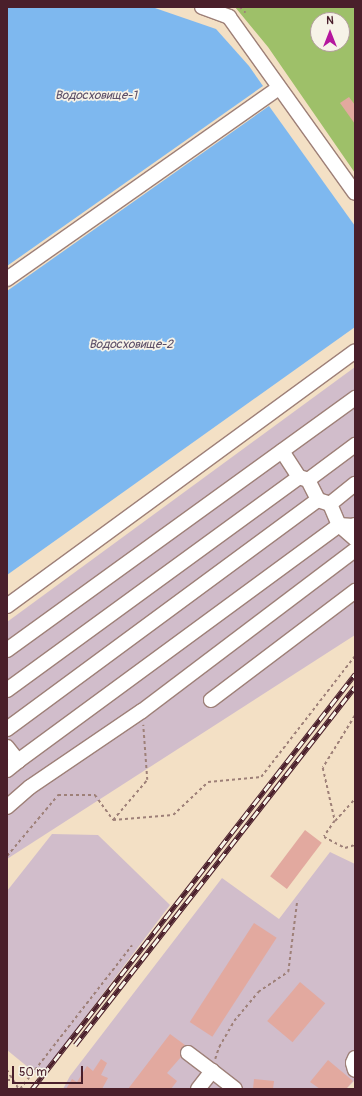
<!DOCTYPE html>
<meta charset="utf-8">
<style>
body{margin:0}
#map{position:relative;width:362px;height:1096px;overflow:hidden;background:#f3e0c5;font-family:Pangolin,sans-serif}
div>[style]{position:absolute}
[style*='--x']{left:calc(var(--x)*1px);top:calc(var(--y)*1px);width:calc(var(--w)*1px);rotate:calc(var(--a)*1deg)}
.industrial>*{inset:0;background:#d1bdcb}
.green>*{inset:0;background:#9ec069}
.water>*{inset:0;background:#7eb8ef}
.building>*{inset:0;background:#e2a99f;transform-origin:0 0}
.path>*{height:1.5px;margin-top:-0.75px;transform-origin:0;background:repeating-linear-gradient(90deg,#9e8078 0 3px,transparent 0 6px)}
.roads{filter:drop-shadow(1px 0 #9e8078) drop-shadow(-1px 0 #9e8078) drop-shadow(0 1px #9e8078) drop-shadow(0 -1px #9e8078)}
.minor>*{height:14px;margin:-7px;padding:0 7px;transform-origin:7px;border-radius:7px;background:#fff}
.rail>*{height:4.5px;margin-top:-2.25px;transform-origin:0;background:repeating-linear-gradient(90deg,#f7f3e8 0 9px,#4a1f2b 0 18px);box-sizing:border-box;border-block:1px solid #4a1f2b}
span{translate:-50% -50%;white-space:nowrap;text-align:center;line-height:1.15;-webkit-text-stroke:3.5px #f7f3e8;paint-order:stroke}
.water-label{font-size:12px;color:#5a4d66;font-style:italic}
.frame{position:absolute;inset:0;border:8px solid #4a1f2b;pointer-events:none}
.north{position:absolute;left:310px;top:12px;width:40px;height:40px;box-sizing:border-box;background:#f7f3e8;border:1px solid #b29e9c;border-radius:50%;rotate:0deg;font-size:11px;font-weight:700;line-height:16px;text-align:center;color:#4a1f2b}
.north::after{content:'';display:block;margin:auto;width:14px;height:18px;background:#b5179e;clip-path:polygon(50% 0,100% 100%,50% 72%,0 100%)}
.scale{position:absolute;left:12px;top:1066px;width:71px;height:18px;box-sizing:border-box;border:2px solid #4a1f2b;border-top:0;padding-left:5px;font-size:12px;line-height:14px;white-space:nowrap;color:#4a1f2b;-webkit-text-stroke:3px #f7f3e8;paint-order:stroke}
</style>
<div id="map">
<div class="industrial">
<i style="clip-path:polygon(355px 367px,355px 635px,7px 859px,7px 622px)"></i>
<i style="clip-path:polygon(52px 834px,98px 835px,170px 905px,40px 1077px,7px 1050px,7px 891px)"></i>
<i style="clip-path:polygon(330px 852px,355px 864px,355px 1080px,346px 1089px,63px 1089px,70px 1076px,222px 878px,279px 919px)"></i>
</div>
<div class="green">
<i style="clip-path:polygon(evenodd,235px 7px,355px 7px,355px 173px,268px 47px,235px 7px,318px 20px,342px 20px,342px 44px,318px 44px,318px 20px)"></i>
</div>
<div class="water">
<i style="clip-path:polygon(7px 7px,152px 7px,216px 29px,249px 66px,263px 86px,7px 266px)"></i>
<i style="clip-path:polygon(269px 106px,355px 226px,355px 327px,7px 575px,7px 291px)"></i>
</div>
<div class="building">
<i style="clip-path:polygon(349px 97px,355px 105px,355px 124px,340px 103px)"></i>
<i style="left:305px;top:830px;width:21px;height:58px;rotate:37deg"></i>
<i style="left:254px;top:923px;width:27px;height:118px;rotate:33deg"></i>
<i style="left:300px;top:982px;width:33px;height:51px;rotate:40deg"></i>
<i style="clip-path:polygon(170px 1034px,185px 1045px,180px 1052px,181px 1057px,167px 1073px,177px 1081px,171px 1089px,128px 1089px)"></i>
<i style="clip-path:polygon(101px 1059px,107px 1063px,101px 1075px,108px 1078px,102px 1089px,66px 1089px,72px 1079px,77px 1082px,87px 1066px,93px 1071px)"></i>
<i style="clip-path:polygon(328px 1060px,353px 1081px,346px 1089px,320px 1089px,310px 1082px)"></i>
<i style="clip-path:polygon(254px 1079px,274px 1081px,273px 1089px,253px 1089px)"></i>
</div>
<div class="path">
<i style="--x:240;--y:7;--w:8;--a:45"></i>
<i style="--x:355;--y:716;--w:61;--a:121.6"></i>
<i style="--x:323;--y:768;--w:54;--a:77.2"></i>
<i style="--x:335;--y:821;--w:19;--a:125"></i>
<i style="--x:324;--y:837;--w:24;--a:28"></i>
<i style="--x:345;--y:848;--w:10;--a:-17"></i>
<i style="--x:113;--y:820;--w:60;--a:-4.8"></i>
<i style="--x:173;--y:815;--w:48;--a:-43.3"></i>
<i style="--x:208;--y:782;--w:53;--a:-5.4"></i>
<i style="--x:261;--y:777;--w:153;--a:-52.2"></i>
<i style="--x:113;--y:820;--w:52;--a:-49.6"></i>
<i style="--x:147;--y:780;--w:55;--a:-94.2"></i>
<i style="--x:335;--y:821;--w:30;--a:-48"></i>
<i style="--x:7;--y:856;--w:80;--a:-50.1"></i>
<i style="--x:58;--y:795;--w:37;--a:0"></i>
<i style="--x:95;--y:795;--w:31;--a:54"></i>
<i style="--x:215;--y:1059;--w:13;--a:-72"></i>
<i style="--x:219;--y:1047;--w:30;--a:-60"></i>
<i style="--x:234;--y:1021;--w:38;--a:-50"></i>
<i style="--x:258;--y:992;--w:36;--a:-34"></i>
<i style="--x:288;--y:972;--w:72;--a:-82.8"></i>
<i style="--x:7;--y:1070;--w:22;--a:58"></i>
<i style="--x:7;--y:1080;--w:6;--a:0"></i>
<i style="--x:20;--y:1089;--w:182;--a:-52.1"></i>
</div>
<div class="roads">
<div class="minor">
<i style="--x:202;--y:7;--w:29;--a:20"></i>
<i style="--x:229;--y:17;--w:216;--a:54.4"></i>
<i style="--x:7;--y:279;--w:332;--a:-35.1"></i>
<i style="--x:282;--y:451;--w:31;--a:57"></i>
<i style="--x:299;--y:477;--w:9;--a:18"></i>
<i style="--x:308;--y:480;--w:22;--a:63"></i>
<i style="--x:318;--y:500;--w:13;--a:18"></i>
<i style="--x:330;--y:504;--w:23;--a:67"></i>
<i style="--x:339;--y:525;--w:21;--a:41"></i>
<i style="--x:308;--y:480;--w:59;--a:-36.7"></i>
<i style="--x:330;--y:504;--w:32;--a:-39"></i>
<i style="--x:7;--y:606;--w:431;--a:-36.2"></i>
<i style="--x:7;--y:650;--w:430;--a:-35.9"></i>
<i style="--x:7;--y:690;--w:361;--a:-36.1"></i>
<i style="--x:211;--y:700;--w:181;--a:-37.1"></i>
<i style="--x:7;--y:729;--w:386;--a:-36.4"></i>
<i style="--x:7;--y:747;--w:18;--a:52"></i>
<i style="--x:18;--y:761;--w:398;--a:-36.3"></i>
<i style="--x:339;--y:525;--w:14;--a:4"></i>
<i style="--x:353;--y:526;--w:2;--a:-27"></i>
<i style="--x:7;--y:770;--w:14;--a:-39"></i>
<i style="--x:7;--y:807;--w:30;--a:-41"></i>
<i style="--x:30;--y:787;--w:135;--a:-34.2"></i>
<i style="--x:142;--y:711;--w:267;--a:-37.1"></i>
<i style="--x:188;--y:1053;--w:30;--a:37"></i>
<i style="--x:355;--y:1058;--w:5;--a:112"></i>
<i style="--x:353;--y:1063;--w:7;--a:74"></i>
<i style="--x:198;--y:1089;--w:23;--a:-52"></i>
<i style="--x:212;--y:1071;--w:29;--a:38"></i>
</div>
</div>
<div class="rail">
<i style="--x:75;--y:1045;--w:454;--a:-52"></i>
<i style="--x:32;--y:1089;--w:526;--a:-52.11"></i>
</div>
<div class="water-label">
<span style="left:96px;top:96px">Водосховище-1</span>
<span style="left:131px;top:345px">Водосховище-2</span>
</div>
<div class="frame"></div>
<div class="north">N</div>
<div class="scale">50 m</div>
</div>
